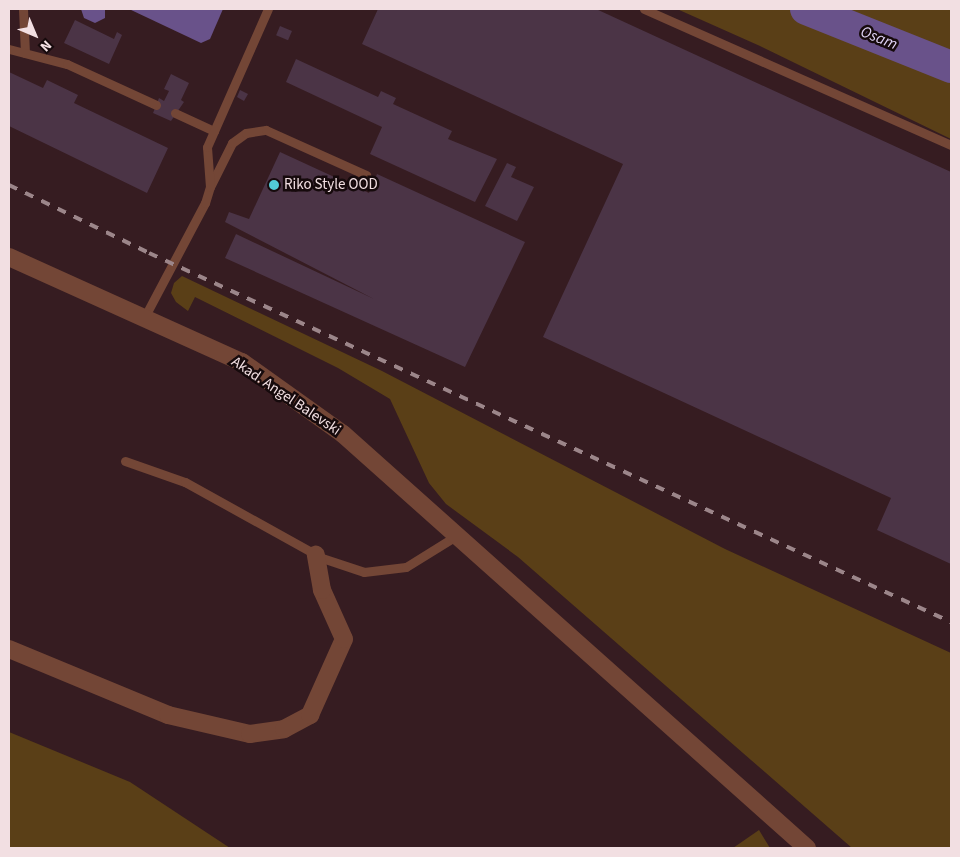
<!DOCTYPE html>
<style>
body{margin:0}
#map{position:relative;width:960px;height:857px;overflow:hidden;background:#361c21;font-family:"Source Sans 3",sans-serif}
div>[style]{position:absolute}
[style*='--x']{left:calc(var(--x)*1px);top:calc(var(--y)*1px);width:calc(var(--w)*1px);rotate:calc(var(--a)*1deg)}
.green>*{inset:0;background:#5a3f17}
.water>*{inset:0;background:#69528a}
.river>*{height:32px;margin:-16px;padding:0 16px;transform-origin:16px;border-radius:16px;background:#69528a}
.building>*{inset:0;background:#4b3446;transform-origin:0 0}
.service>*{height:9px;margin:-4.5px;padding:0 4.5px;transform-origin:4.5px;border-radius:4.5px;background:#734636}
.minor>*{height:18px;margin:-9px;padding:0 9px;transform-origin:9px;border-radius:9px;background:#734636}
.rail>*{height:4px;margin-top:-2px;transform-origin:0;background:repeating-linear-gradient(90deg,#9c868a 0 9px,transparent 0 18px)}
.dots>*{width:14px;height:14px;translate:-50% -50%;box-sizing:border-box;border:2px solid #160a0c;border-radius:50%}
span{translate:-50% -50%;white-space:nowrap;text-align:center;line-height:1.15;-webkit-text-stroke:5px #160a0c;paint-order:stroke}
.poi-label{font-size:15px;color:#f2dfe2}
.left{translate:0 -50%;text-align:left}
.street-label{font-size:15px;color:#f2dfe2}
.water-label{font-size:16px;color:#ded2f4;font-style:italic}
.frame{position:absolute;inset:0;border:10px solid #f2dfe2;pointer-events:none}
.north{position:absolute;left:10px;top:10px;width:50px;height:50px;-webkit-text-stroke:4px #160a0c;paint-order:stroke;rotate:135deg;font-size:14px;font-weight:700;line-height:20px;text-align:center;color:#f2dfe2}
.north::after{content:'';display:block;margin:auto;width:18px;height:22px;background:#f2dfe2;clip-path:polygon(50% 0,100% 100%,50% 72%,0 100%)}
</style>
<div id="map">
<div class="green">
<i style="clip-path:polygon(677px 9px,951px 9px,951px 139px,760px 46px)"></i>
<i style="clip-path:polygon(182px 276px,382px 371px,725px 549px,951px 653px,951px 848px,852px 848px,518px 557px,446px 504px,429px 483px,390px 399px,338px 368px,195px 297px,188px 311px,176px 302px,171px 293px,174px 283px)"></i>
<i style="clip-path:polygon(9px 732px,130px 782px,230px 848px,9px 848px)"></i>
<i style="clip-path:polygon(759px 830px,770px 848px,733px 848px)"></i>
</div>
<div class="water">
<i style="clip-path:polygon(81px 9px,105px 9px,105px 18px,95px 23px,84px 18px)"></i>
<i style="clip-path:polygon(129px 9px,223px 9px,210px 39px,201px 43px)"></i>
</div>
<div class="river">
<i style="--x:806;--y:9;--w:156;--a:21.8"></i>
</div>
<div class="building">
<i style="clip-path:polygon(378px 9px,596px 9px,951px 172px,951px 564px,877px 530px,891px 498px,543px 337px,623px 164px,362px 44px)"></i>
<i style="clip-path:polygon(75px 20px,114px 39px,117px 32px,122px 35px,109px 64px,64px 43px)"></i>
<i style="left:280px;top:26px;width:13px;height:10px;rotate:23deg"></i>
<i style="clip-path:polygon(296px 59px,378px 97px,381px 91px,396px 98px,393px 104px,452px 131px,448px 139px,497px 159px,475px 202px,370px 154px,382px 127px,286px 82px)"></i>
<i style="clip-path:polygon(9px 72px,43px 88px,47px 80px,78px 95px,74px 103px,168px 148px,147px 193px,9px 126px)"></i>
<i style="clip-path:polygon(171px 74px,189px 83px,181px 100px,184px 102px,171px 121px,153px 113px,159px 98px,164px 101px,169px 91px,164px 89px)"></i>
<i style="clip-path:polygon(240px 90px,248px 94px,244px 101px,237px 97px)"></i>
<i style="clip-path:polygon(280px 152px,369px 193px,377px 174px,525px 242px,465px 367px,225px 258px,236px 234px,374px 299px,225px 222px,229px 212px,249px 219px)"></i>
<i style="clip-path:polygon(507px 163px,516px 167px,511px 177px,534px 187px,517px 221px,485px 206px)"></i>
</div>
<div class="service">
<i style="--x:23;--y:9;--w:44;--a:87.4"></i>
<i style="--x:644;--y:9;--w:336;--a:23.9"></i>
<i style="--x:9;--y:49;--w:60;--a:14.5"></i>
<i style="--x:67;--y:64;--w:98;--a:24.7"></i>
<i style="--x:175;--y:113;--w:43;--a:24.8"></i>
<i style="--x:211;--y:185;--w:47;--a:-63.4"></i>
<i style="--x:232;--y:143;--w:17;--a:-36"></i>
<i style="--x:246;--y:133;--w:20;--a:-9"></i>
<i style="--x:266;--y:130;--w:110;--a:24.2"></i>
<i style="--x:144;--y:318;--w:130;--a:-62.1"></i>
<i style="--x:205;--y:203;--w:17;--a:-73"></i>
<i style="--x:210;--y:187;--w:40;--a:-94.3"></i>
<i style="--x:207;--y:147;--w:151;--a:-66.2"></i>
<i style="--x:125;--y:461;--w:64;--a:19.3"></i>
<i style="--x:185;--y:482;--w:157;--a:29"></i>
<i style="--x:322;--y:558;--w:44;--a:18.4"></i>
<i style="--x:364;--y:572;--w:42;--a:-6.8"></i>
<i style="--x:406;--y:567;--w:59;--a:-31.8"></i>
</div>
<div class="minor">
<i style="--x:9;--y:257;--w:256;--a:24.3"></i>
<i style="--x:242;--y:362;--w:124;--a:35.5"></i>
<i style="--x:343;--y:434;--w:622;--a:41.74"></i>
<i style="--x:9;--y:649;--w:172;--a:22.5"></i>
<i style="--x:168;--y:715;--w:84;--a:13"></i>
<i style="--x:250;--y:734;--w:34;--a:-8"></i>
<i style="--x:284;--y:729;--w:30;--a:-28"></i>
<i style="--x:310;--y:715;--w:83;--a:-65.9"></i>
<i style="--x:344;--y:639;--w:54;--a:-114.2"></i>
<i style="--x:322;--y:590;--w:36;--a:-100"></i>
</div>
<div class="rail">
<i style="--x:9;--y:185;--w:156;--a:25.9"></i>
<i style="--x:149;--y:253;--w:883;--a:24.71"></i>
</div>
<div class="dots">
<i style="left:274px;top:185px;background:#52ccd6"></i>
</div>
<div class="poi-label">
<span class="left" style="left:284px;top:185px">Riko Style OOD</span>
</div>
<div class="street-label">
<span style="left:286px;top:396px;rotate:34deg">Akad. Angel Balevski</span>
</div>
<div class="water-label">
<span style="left:879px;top:38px;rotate:22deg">Osam</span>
</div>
<div class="frame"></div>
<div class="north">N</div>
</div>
